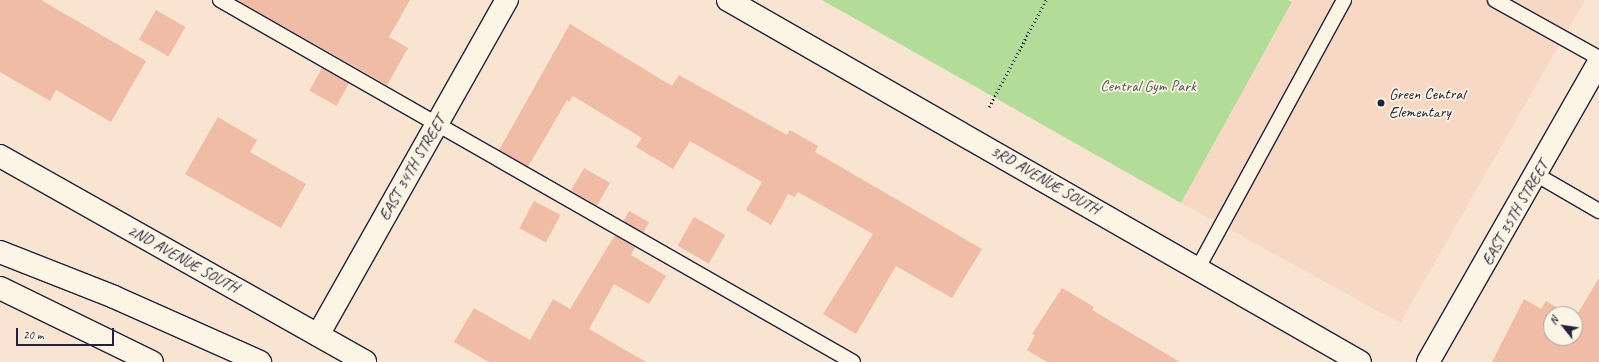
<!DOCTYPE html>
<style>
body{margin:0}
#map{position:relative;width:1599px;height:362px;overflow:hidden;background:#f9e4d2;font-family:Caveat,sans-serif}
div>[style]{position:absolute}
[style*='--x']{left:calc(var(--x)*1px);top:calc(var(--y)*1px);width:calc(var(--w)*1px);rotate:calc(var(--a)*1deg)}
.built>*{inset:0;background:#f7d8c4}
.green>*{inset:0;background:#b3dc99}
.building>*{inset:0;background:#f1bca5;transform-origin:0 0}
.path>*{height:2.5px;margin-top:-1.25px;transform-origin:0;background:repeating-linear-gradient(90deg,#22223b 0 1px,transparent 0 4px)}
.roads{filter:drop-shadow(1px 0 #22223b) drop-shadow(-1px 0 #22223b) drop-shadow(0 1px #22223b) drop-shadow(0 -1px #22223b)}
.lane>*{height:14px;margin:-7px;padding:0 7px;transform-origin:7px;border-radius:7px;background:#fcf5e5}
.street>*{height:22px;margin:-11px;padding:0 11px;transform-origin:11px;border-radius:11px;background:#fcf5e5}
.secondary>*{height:22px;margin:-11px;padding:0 11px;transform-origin:11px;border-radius:11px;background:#fcf5e5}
.highway>*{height:22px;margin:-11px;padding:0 11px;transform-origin:11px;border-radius:11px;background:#fcf5e5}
.dots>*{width:11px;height:11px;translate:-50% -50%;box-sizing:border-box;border:2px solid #fcf5e5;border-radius:50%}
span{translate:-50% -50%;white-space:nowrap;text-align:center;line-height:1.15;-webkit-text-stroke:3.5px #fcf5e5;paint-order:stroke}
.park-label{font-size:16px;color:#4e5a57}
.poi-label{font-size:16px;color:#22223b}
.left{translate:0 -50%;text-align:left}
.street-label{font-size:16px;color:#22223b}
.north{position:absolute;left:1543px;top:306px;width:40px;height:40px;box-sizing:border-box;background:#fcf5e5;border:1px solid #a5a1a1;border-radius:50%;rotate:300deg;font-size:11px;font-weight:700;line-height:16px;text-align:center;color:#22223b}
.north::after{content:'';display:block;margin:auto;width:14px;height:18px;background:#22223b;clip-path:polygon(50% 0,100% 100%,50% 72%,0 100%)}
.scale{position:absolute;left:16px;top:328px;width:98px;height:18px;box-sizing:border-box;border:2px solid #22223b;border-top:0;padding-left:5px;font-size:12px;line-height:14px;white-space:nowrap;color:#22223b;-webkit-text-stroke:3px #fcf5e5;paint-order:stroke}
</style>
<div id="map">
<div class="built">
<i style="clip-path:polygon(1288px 0,1585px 0,1400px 323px,1181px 203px,1292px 3px)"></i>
</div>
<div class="green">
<i style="clip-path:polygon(822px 0,1288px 0,1292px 2px,1181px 203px)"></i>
</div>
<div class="building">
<i style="clip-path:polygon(0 0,41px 0,146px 61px,111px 122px,56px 90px,50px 101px,0 72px)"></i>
<i style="clip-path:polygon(237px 0,410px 0,389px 37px,408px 48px,387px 85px)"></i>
<i style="left:156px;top:10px;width:34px;height:34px;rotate:30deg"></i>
<i style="clip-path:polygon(570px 24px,672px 86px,679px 75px,787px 135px,790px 130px,818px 146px,815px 152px,982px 249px,952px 298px,896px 266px,856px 334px,823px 314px,873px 234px,798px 192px,795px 197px,788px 194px,771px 225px,746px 210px,762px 182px,690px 141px,673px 169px,636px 147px,642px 138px,573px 96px,569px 102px,567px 100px,528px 167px,499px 150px)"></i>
<i style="left:322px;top:68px;width:31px;height:26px;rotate:29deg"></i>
<i style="clip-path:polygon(218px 117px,257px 140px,250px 152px,306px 184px,281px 228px,185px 174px)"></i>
<i style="left:584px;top:168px;width:30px;height:26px;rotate:30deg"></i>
<i style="left:534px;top:201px;width:30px;height:31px;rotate:28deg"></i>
<i style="left:629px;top:211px;width:23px;height:12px;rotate:29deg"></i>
<i style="left:694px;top:217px;width:36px;height:33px;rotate:30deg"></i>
<i style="clip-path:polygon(615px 235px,635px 247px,631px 255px,666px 276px,649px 304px,614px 284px,589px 329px,646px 362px,489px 362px,454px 342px,474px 308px,530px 340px,553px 299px,570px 309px)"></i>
<i style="clip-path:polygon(1599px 278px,1599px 362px,1492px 362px,1524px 299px,1541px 309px,1546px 301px,1568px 314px,1551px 314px,1551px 338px,1575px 338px,1575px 318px)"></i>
<i style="clip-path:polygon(1062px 288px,1094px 307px,1092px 310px,1180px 362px,1047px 362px,1027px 350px,1035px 335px,1032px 334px)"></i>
</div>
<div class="path">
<i style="--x:989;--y:107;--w:121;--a:-62"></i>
</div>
<div class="roads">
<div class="lane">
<i style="--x:220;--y:0;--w:729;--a:29.76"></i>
<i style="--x:1495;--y:0;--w:119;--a:29.1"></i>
<i style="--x:1537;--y:175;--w:72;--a:30.1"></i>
<i style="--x:1198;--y:268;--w:305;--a:-61.4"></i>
</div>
<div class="street">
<i style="--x:728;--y:0;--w:728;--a:29.8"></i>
<i style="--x:0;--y:156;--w:419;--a:29.4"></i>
<i style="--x:318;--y:335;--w:385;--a:-60.6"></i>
</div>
<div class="secondary">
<i style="--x:1428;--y:362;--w:345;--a:-60.3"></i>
</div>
<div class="highway">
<i style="--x:0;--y:252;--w:123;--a:21.5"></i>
<i style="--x:114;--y:297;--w:160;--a:24"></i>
<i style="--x:0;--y:288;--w:169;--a:26"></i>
</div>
</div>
<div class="dots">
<i style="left:1381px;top:103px;background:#22223b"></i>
</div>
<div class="park-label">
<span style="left:1148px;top:86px">Central Gym Park</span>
</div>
<div class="poi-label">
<span class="left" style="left:1389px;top:103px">Green Central<br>Elementary</span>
</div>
<div class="street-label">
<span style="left:412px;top:168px;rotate:-60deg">EAST 34TH STREET</span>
<span style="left:1045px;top:180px;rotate:30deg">3RD AVENUE SOUTH</span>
<span style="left:1515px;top:213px;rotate:-60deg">EAST 35TH STREET</span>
<span style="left:183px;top:259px;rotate:29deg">2ND AVENUE SOUTH</span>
</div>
<div class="north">N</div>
<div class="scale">20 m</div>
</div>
